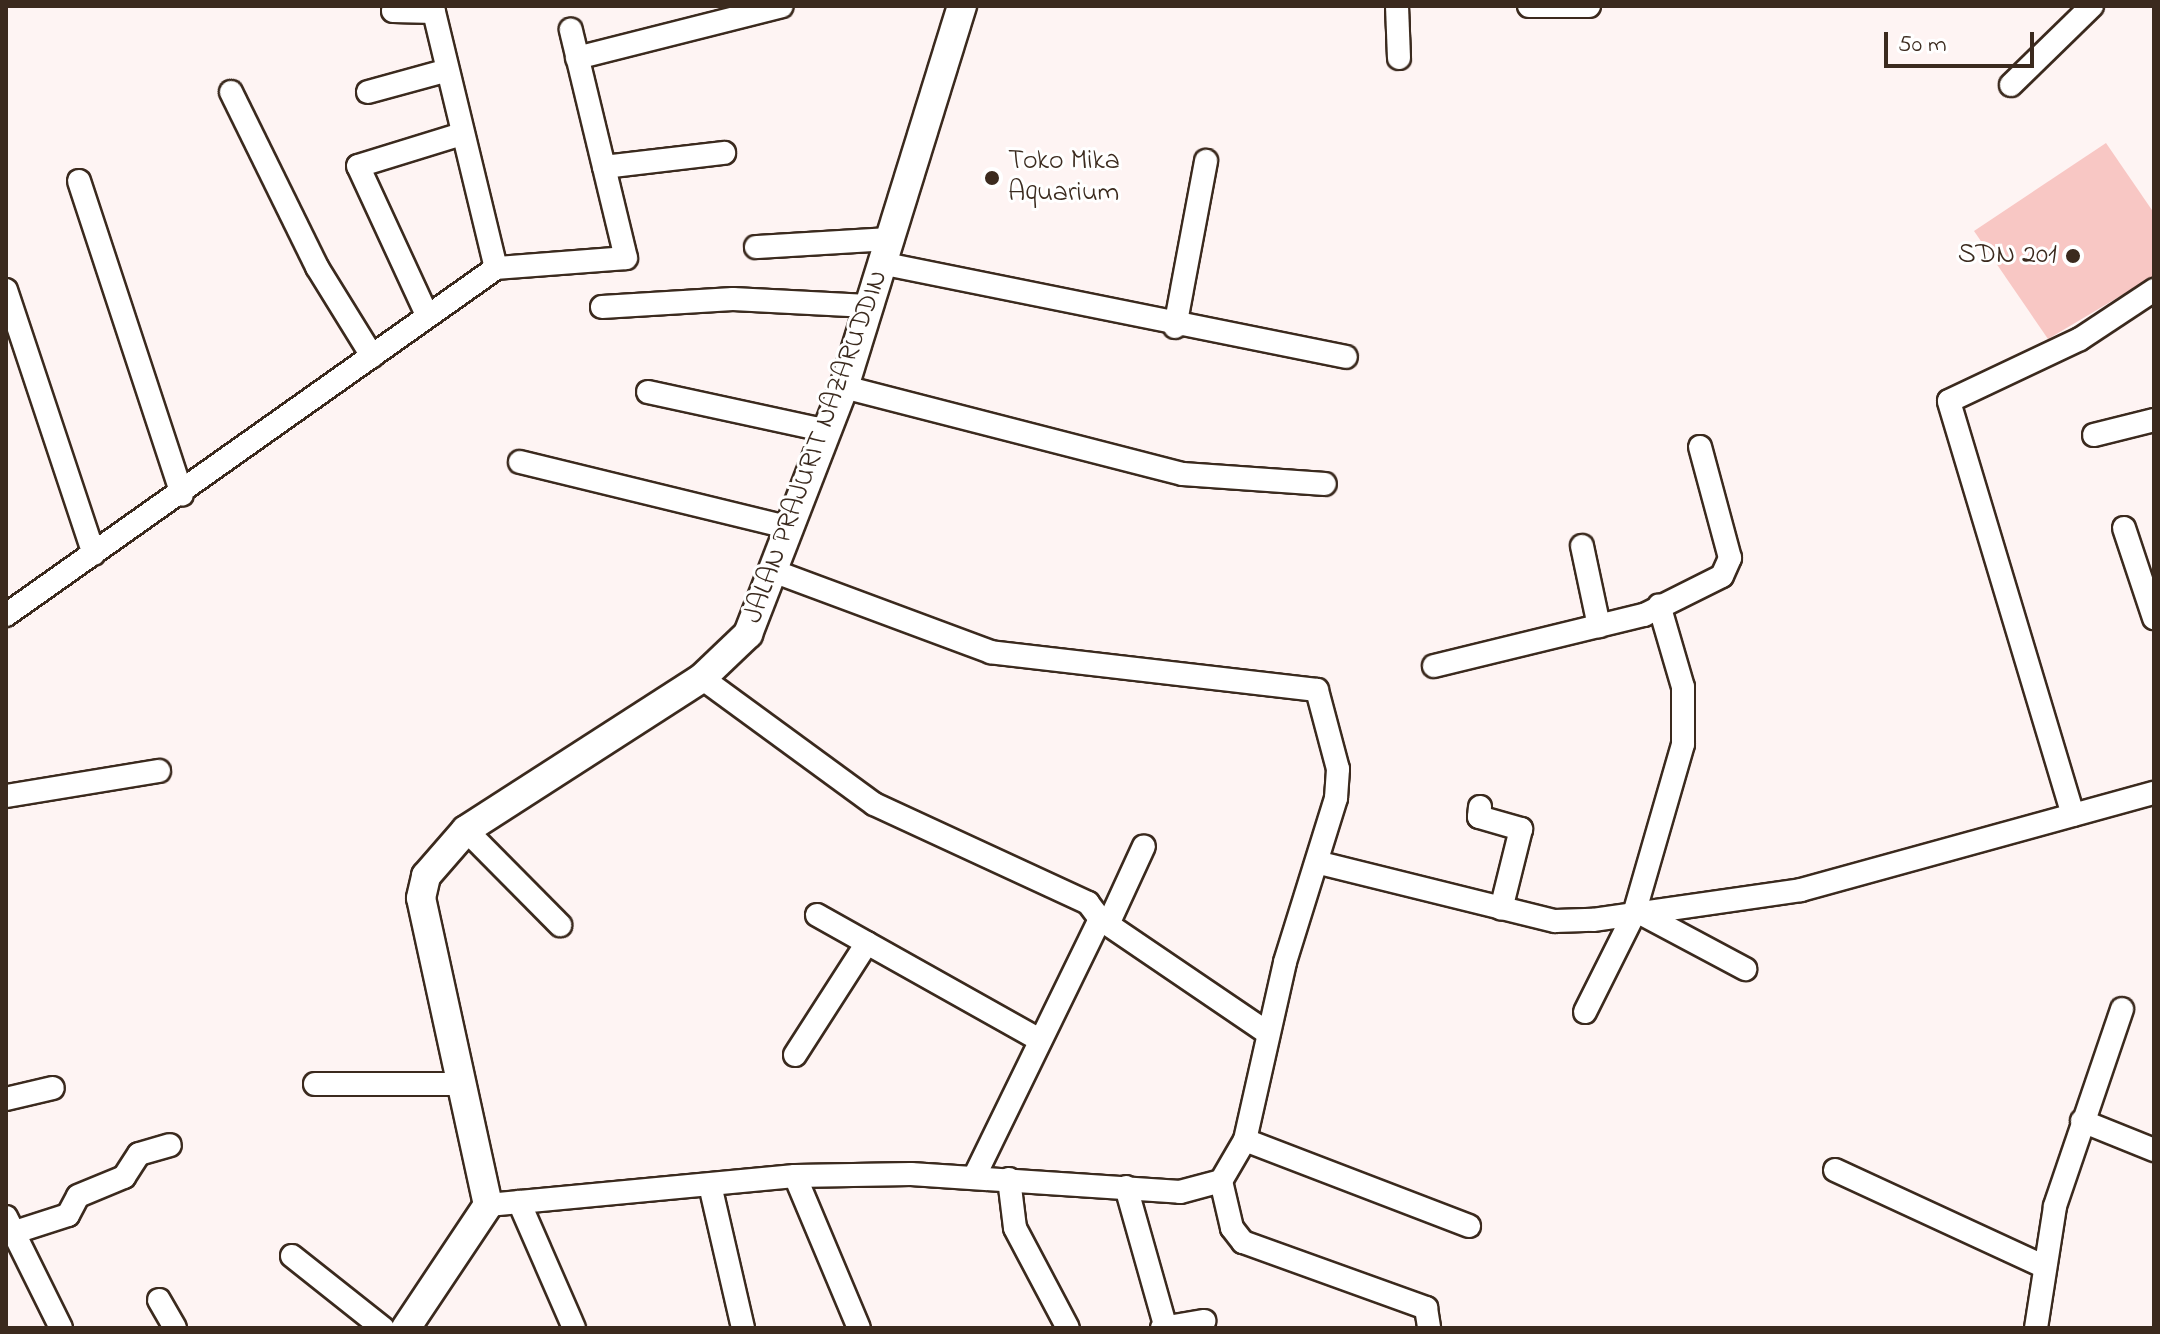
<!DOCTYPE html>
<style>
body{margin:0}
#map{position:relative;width:2160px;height:1334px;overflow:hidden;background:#fef4f3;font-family:"Indie Flower",sans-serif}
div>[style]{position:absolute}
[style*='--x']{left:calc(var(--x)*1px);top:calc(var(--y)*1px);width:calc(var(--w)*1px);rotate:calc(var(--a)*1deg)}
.building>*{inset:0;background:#f8c7c4}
.roads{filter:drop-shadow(2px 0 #3b2a1e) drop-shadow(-2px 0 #3b2a1e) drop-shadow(0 2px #3b2a1e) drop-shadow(0 -2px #3b2a1e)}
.minor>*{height:22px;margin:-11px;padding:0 11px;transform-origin:11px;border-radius:11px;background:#fff}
.tertiary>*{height:28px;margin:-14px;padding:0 14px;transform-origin:14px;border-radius:14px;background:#fff}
.dots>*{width:22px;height:22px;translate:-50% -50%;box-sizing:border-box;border:4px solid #fff;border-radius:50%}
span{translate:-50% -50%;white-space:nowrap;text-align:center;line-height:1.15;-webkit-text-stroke:6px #fff;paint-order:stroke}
.poi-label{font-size:28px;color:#3b2a1e}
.left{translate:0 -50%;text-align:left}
.right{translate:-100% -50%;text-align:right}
.street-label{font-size:28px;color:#3b2a1e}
.frame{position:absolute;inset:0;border:8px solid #3b2a1e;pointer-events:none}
.scale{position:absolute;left:1884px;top:32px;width:150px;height:36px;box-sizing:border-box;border:4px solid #3b2a1e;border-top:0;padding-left:10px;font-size:24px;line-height:28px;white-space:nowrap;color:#3b2a1e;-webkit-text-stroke:6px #fff;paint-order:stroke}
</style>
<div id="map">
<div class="building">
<i style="clip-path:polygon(2106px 143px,2154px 213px,2154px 276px,2048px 339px,1974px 231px)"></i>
</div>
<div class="roads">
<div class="minor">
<i style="--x:1397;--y:6;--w:52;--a:87.8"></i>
<i style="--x:1529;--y:6;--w:60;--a:0"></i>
<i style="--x:393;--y:11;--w:41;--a:1.4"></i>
<i style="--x:434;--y:12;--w:263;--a:76.4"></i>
<i style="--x:577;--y:58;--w:211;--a:-14.2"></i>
<i style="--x:2011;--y:85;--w:113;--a:-44.3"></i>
<i style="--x:231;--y:92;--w:195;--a:63.8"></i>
<i style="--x:317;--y:267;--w:105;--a:58.3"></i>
<i style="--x:368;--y:92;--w:79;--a:-15.4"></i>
<i style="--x:604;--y:167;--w:121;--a:-6.7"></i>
<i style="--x:79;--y:181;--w:330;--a:71.8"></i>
<i style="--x:756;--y:247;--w:135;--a:-3.4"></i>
<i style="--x:885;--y:264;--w:470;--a:11.4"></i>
<i style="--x:6;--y:290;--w:278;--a:71.6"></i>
<i style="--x:602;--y:307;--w:131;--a:-3.5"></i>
<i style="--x:733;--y:299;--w:135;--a:3"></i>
<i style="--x:427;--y:315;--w:164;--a:-114.8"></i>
<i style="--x:358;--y:166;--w:106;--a:-17.1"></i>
<i style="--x:1175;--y:327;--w:169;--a:-79.4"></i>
<i style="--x:844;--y:387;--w:350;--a:14.4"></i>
<i style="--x:1183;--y:474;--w:142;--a:4"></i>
<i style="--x:648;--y:392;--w:184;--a:12.2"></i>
<i style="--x:2094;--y:435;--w:62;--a:-14"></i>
<i style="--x:520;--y:462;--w:279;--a:13.7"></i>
<i style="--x:2124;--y:528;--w:95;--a:71.6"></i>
<i style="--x:1582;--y:546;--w:82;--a:78"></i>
<i style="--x:6;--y:615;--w:600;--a:-35.3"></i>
<i style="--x:496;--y:268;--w:130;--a:-4.4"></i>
<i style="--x:626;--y:258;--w:235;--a:-103.6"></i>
<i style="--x:1434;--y:666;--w:216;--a:-13.7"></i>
<i style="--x:1644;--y:615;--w:87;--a:-26.6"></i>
<i style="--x:1722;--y:576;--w:20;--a:-66"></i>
<i style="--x:1730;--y:558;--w:115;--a:-105.1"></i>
<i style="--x:702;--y:678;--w:213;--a:36.2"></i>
<i style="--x:874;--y:804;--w:236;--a:24.8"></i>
<i style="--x:1088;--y:903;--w:20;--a:53"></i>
<i style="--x:1100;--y:919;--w:287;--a:116"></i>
<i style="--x:6;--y:796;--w:155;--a:-9.3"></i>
<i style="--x:1480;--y:807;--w:10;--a:96"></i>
<i style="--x:1479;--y:817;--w:44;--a:15.9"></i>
<i style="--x:1521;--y:829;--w:82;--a:104"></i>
<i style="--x:2073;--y:815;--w:432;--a:-106.7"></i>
<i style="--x:1949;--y:401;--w:145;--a:-25.3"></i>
<i style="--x:2080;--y:339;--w:89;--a:-33.5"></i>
<i style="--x:466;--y:830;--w:134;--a:45.3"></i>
<i style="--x:1320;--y:863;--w:242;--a:13.9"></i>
<i style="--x:1555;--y:921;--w:38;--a:-2"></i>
<i style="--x:1593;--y:920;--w:210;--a:-8.2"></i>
<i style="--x:1801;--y:890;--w:366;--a:-15.4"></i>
<i style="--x:817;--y:915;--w:256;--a:29.3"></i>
<i style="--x:1644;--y:915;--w:115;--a:28.1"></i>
<i style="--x:1100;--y:919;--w:203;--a:34.2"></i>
<i style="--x:1110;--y:920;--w:81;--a:-65.3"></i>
<i style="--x:1585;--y:1012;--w:110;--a:-63.4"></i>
<i style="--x:1634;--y:914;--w:177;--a:-73.9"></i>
<i style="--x:1683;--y:744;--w:57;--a:-90"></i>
<i style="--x:1683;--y:687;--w:85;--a:-106.3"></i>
<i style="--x:795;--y:1055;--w:133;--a:-57.3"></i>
<i style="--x:315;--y:1084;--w:147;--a:0"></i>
<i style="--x:6;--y:1099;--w:48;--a:-13.2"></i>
<i style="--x:2082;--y:1121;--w:78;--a:21.9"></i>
<i style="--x:1245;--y:1140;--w:240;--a:21"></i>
<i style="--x:1835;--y:1170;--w:229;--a:24.8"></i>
<i style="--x:795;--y:1176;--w:165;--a:67.2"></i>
<i style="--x:1009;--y:1179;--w:49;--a:83"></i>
<i style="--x:1015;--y:1228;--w:113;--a:62.1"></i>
<i style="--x:1221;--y:1181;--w:48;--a:76.8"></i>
<i style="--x:1232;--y:1228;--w:18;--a:52"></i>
<i style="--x:1243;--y:1242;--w:195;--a:19.8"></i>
<i style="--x:1426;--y:1308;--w:20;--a:81"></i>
<i style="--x:710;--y:1185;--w:147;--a:77"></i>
<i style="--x:1126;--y:1187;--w:147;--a:74.2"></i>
<i style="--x:519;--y:1202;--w:137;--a:66.4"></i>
<i style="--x:488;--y:1205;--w:308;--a:-5.4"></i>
<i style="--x:795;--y:1176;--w:116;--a:-1"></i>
<i style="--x:911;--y:1174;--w:270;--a:3.8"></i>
<i style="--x:1180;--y:1192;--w:42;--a:-15"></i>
<i style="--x:1221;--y:1181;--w:48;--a:-59.7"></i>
<i style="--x:1245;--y:1140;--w:182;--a:-77.3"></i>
<i style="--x:1285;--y:962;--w:172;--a:-72.7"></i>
<i style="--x:1336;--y:798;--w:29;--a:-86"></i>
<i style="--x:1338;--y:769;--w:82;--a:-104.9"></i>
<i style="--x:1317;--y:690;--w:328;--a:-173.4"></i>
<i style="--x:991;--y:652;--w:229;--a:-159.6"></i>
<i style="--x:6;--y:1217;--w:124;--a:63.6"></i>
<i style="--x:9;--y:1234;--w:62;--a:-17.9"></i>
<i style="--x:68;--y:1215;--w:21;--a:-62"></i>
<i style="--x:78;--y:1196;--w:50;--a:-22.4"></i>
<i style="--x:124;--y:1177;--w:27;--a:-57"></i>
<i style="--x:139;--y:1154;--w:32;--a:-16"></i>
<i style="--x:292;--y:1256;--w:116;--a:38.4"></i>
<i style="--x:159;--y:1300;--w:32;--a:60"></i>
<i style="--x:1162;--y:1328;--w:43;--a:-9.5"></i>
<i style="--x:2036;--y:1328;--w:123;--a:-81.1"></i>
<i style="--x:2055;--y:1206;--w:208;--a:-71.2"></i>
</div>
<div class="tertiary">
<i style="--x:406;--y:1328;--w:148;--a:-56.3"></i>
<i style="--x:488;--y:1205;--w:314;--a:-102.3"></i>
<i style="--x:421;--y:898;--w:23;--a:-77"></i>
<i style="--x:426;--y:876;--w:61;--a:-49"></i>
<i style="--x:466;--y:830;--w:281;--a:-32.8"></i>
<i style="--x:702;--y:678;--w:64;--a:-43.7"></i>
<i style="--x:748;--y:634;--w:265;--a:-68.8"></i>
<i style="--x:844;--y:387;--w:399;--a:-72.8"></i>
</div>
</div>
<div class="dots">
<i style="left:992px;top:178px;background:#3b2a1e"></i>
<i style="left:2073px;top:256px;background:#3b2a1e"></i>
</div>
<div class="poi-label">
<span class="left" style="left:1008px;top:178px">Toko Mika<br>Aquarium</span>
<span class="right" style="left:2057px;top:256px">SDN 201</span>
</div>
<div class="street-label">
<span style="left:817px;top:447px;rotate:-70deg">JALAN PRAJURIT NAZARUDDIN</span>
</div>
<div class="frame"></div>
<div class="scale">50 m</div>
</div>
